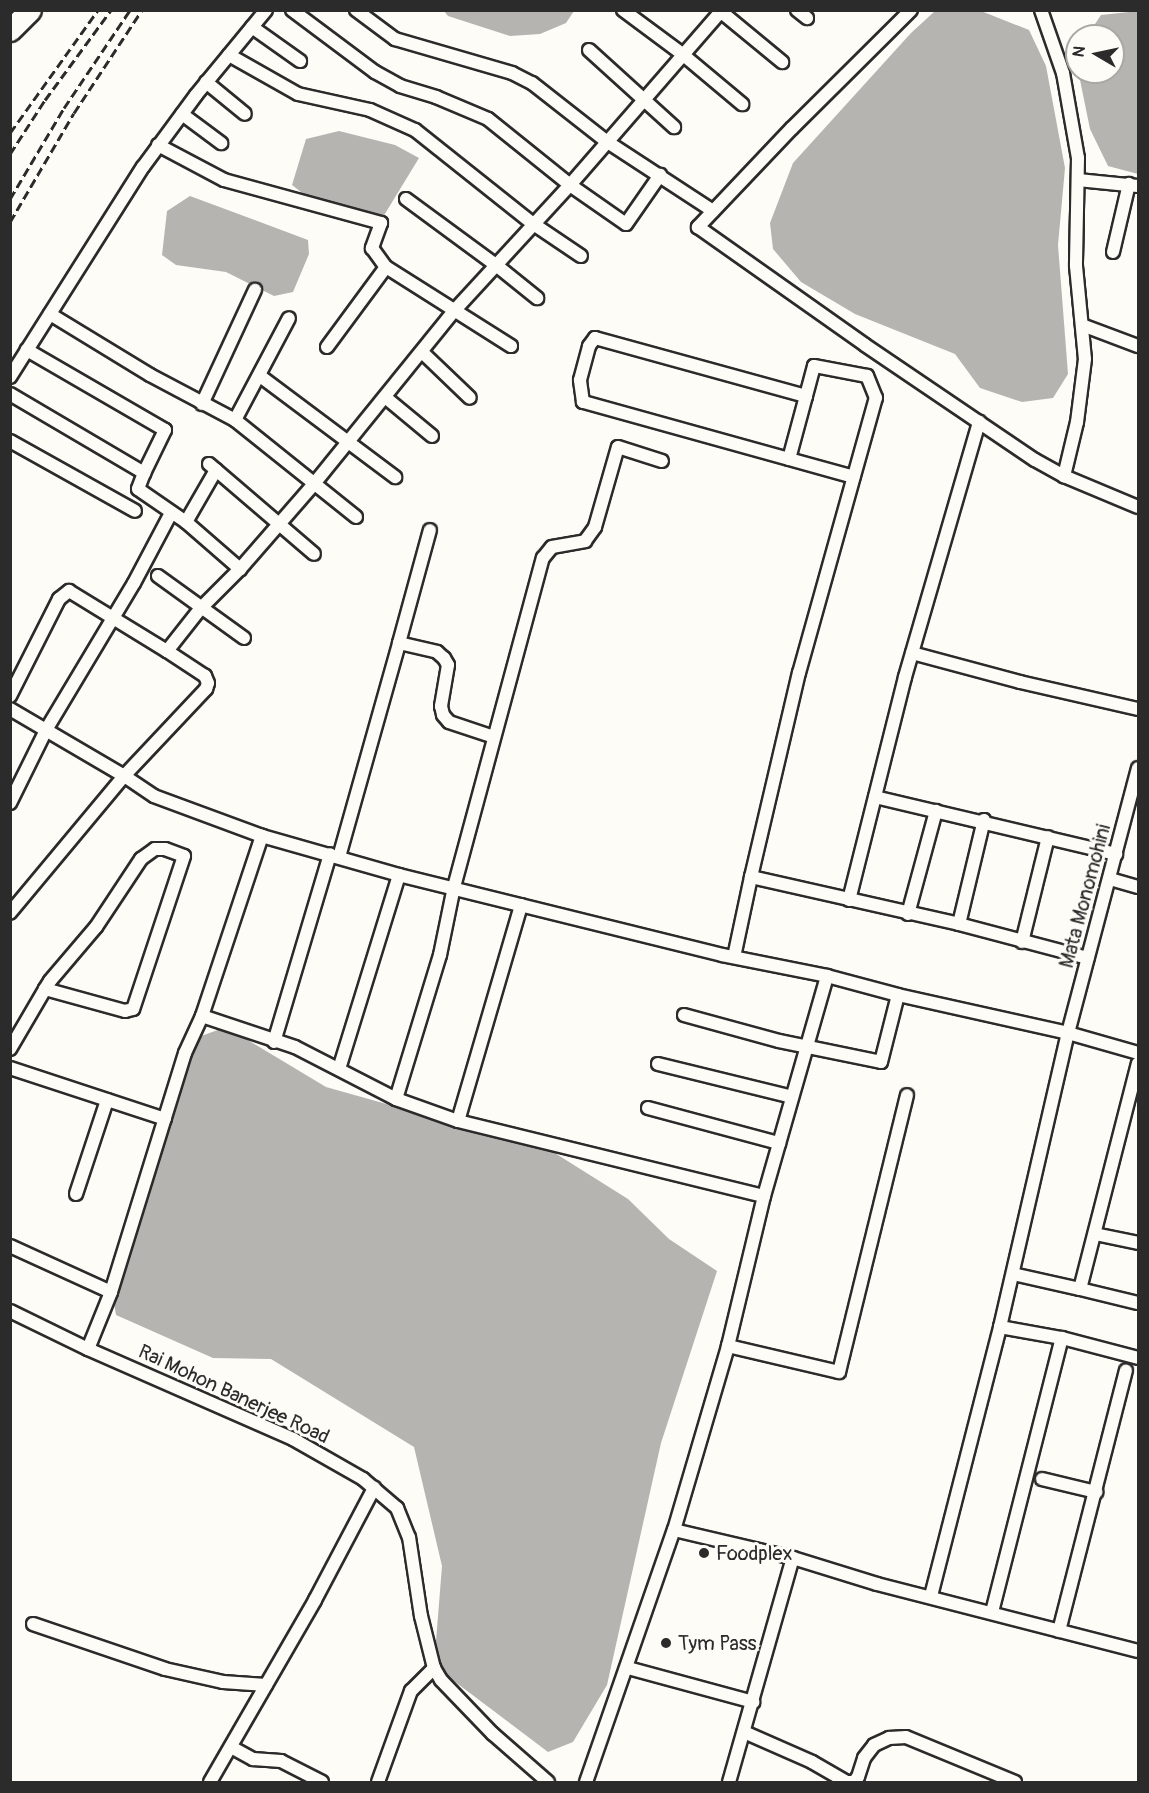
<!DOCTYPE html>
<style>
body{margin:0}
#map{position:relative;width:1149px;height:1793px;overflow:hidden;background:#fdfcf7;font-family:Pangolin,sans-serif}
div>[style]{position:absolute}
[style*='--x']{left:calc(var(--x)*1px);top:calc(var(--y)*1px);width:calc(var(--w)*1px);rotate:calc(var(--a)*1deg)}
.water>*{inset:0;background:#b5b4b1}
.roads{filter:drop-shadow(2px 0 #2b2b2b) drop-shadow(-2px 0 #2b2b2b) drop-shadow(0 2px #2b2b2b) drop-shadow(0 -2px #2b2b2b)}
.minor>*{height:12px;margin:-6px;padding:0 6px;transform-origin:6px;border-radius:6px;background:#fdfcf7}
.motorway>*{height:21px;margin:-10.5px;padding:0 10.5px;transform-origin:10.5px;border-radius:10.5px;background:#fdfcf7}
.rail>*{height:3px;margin-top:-1.5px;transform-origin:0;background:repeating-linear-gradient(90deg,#2b2b2b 0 9px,transparent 0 13.5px)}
.dots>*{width:16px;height:16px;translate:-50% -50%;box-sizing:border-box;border:3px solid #fdfcf7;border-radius:50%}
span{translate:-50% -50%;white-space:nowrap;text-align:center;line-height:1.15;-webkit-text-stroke:6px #fdfcf7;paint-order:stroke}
.street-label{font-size:20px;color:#2b2b2b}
.poi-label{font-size:20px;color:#2b2b2b}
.left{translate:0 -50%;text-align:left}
.frame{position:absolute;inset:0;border:12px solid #2b2b2b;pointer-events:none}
.north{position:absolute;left:1065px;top:24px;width:60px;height:60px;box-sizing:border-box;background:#fdfcf7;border:2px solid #a9a8a5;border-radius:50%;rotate:279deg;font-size:16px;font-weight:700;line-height:24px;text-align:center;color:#2b2b2b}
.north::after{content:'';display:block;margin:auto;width:21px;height:27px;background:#2b2b2b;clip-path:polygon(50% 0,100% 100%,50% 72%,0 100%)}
</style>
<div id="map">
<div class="water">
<i style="clip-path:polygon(444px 11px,574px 11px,566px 23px,540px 34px,510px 36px,448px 16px)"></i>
<i style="clip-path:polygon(935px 11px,981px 11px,1029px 30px,1046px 66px,1065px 168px,1058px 245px,1068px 374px,1053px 398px,1022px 402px,980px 388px,955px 354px,855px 314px,801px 282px,773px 249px,770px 223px,793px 163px,911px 33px)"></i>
<i style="clip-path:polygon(1138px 11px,1138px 174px,1108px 166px,1090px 129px,1080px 80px,1082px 72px,1113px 72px,1113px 36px,1087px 36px,1101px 15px)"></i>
<i style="clip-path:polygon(339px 131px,395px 145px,419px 158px,383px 217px,310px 199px,292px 185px,306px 139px)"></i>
<i style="clip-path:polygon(190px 196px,308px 240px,309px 254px,293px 292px,274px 296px,226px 272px,176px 265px,162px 255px,167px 211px)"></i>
<i style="clip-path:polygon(226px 1027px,326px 1087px,550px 1150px,628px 1199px,669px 1239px,717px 1271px,661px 1443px,607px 1685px,573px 1742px,548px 1752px,434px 1666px,442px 1566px,414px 1447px,271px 1359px,213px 1358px,116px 1315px,111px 1284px,146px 1170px,179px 1100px,193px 1039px)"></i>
</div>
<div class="roads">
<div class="minor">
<i style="--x:292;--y:10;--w:104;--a:36.8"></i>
<i style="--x:375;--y:72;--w:29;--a:29"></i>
<i style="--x:400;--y:86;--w:38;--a:17"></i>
<i style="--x:436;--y:97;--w:56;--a:22.9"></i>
<i style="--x:488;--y:119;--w:105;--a:38.8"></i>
<i style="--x:570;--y:185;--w:68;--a:34.9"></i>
<i style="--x:626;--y:224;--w:60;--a:-55.2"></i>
<i style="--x:356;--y:10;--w:49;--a:36.6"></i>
<i style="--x:395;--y:39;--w:122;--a:16.2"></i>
<i style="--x:512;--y:73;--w:22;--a:27"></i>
<i style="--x:532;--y:83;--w:94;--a:38.1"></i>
<i style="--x:606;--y:141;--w:128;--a:33.2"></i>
<i style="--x:623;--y:10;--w:72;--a:36.6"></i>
<i style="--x:681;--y:53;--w:80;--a:39.9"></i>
<i style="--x:719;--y:10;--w:82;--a:39.5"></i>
<i style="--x:797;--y:10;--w:13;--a:39"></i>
<i style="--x:911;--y:10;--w:168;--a:135.2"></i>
<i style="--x:792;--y:128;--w:137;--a:133.5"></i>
<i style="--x:698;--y:227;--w:204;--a:35.2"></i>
<i style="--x:865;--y:345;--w:205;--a:34.1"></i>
<i style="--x:1035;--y:460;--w:33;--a:29"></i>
<i style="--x:1064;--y:476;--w:80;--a:22.7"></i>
<i style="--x:1041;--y:10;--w:67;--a:70.8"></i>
<i style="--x:1063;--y:73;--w:86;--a:80"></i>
<i style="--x:1078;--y:158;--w:108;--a:91.1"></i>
<i style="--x:1076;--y:266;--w:93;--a:84.5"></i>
<i style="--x:1085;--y:359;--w:64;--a:97.2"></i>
<i style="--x:1077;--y:422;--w:56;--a:103.5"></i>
<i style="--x:252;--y:27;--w:59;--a:35.3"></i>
<i style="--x:589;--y:50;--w:115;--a:42.2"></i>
<i style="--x:229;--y:55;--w:79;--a:29.5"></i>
<i style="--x:298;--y:94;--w:74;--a:12.5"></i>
<i style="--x:370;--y:110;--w:49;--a:24"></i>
<i style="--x:415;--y:130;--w:149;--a:38.5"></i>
<i style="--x:532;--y:223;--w:59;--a:34"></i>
<i style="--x:206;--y:82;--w:50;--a:39.4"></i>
<i style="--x:182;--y:114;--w:49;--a:36.6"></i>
<i style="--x:158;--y:145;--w:75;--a:27.9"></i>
<i style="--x:224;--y:180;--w:163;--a:15.3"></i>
<i style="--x:381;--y:223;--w:27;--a:110"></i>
<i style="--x:372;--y:248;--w:24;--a:54"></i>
<i style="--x:386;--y:267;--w:148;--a:32.3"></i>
<i style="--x:1078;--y:180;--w:60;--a:5.7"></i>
<i style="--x:406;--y:199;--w:112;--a:36.3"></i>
<i style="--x:496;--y:265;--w:53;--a:38.8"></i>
<i style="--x:1113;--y:252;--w:70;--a:-76.8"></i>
<i style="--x:50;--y:314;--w:117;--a:31.4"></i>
<i style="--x:150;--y:375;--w:96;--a:27.9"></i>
<i style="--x:235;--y:420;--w:115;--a:-62.1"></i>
<i style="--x:1082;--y:325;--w:60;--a:20.6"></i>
<i style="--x:327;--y:347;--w:99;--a:-53.6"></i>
<i style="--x:422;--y:352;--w:66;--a:43.8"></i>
<i style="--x:260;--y:376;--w:169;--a:36.8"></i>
<i style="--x:10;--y:377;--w:249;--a:-57.7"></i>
<i style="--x:143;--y:167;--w:89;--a:-53.6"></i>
<i style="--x:196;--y:95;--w:110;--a:-50.5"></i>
<i style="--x:10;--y:394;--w:156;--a:30.5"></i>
<i style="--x:144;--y:473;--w:48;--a:-64"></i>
<i style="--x:165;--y:430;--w:160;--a:-149.9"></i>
<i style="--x:385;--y:397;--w:61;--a:39.7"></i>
<i style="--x:202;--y:404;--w:126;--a:-65.1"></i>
<i style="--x:235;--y:420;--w:155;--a:38.7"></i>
<i style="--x:10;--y:441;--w:143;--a:29.2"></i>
<i style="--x:789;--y:459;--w:67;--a:15.5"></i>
<i style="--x:209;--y:464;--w:138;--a:40.6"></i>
<i style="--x:144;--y:473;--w:17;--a:111"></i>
<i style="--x:138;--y:489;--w:58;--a:34.5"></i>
<i style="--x:186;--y:522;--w:72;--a:41"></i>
<i style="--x:186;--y:522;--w:60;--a:-60"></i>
<i style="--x:158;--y:576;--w:106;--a:35.8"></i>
<i style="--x:399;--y:643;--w:117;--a:-74.7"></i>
<i style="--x:912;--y:653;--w:112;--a:15"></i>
<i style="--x:1020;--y:682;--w:121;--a:12.9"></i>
<i style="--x:10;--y:696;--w:109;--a:-63.2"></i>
<i style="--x:59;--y:599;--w:13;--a:-39"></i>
<i style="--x:69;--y:591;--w:115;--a:31.5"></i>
<i style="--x:10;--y:709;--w:132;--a:30.4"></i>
<i style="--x:124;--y:776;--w:178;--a:129.8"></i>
<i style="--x:875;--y:797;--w:248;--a:13.3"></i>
<i style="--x:10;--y:803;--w:81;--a:-63.7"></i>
<i style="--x:46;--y:730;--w:171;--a:-59.1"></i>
<i style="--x:134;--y:583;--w:79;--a:-62.1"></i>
<i style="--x:262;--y:836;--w:115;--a:-159.7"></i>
<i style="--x:154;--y:796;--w:36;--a:-146"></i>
<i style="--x:124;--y:776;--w:120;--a:-46.7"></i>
<i style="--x:206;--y:689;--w:6;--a:-72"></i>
<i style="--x:208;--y:683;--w:8;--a:-113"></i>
<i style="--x:205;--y:676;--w:45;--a:-146.7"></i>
<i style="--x:167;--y:651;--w:55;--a:-51.7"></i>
<i style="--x:201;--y:608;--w:55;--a:-45"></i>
<i style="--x:240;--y:569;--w:111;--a:-49"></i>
<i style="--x:313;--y:485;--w:224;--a:-51"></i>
<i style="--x:454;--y:311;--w:171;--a:-47.4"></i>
<i style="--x:570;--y:185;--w:232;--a:-49"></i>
<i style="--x:339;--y:857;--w:222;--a:-74.3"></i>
<i style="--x:399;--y:643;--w:39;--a:13"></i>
<i style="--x:437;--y:652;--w:9;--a:41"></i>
<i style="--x:444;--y:658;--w:8;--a:60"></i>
<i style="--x:448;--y:665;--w:42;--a:99.7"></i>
<i style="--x:441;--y:706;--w:9;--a:77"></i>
<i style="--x:443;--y:715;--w:9;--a:49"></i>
<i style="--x:449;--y:722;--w:47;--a:18.4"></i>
<i style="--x:751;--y:877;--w:210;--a:-76.8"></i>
<i style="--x:799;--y:673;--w:286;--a:-74.4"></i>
<i style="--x:876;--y:398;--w:24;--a:-112"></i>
<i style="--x:867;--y:376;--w:54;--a:-169.3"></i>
<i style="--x:814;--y:366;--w:31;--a:105"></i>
<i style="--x:806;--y:396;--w:65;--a:105.1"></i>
<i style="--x:789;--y:459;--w:214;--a:-164.5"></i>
<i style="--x:583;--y:402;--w:22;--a:-98"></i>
<i style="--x:580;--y:380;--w:35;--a:-75"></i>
<i style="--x:589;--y:346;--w:10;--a:-53"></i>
<i style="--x:595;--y:338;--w:219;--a:15.4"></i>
<i style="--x:1110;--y:879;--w:29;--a:16"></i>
<i style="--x:849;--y:900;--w:230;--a:-75.9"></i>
<i style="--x:905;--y:677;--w:266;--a:-73.8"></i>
<i style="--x:908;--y:914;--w:107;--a:-74.8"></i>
<i style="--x:959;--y:924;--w:107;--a:-76.5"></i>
<i style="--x:1022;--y:942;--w:108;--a:-76.1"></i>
<i style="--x:734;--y:957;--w:82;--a:-78"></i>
<i style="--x:751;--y:877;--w:213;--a:12.7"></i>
<i style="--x:959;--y:924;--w:133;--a:14.8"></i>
<i style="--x:684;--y:1015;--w:98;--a:15.3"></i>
<i style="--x:779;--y:1041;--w:104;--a:11.6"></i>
<i style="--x:881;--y:1062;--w:69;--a:-75.8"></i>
<i style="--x:202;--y:1016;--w:98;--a:18.4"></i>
<i style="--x:295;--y:1047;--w:114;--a:27.2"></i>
<i style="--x:396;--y:1099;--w:66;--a:19.5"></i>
<i style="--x:458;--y:1121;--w:315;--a:13.8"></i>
<i style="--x:274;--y:1042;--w:196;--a:-73.4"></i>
<i style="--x:10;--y:1049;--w:69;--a:-59.7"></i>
<i style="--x:45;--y:989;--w:9;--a:-58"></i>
<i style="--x:50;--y:981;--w:71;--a:-49.6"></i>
<i style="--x:96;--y:927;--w:82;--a:-56.5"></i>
<i style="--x:141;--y:859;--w:17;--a:-36"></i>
<i style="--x:155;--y:849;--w:10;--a:0"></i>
<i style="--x:165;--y:849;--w:20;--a:20"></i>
<i style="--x:184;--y:856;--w:161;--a:108.4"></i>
<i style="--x:133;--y:1009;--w:8;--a:166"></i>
<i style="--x:125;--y:1011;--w:83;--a:-164.6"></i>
<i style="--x:658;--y:1064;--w:138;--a:13.8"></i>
<i style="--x:10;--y:1068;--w:163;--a:18.2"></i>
<i style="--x:339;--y:1069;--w:203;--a:-72.8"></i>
<i style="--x:396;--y:1099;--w:151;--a:-73"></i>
<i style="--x:440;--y:955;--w:69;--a:-78.4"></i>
<i style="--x:454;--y:887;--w:341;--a:-74.9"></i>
<i style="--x:543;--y:558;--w:14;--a:-51"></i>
<i style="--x:552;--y:547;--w:34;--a:-10"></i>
<i style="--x:585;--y:541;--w:17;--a:-54"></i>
<i style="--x:595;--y:527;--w:83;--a:-74"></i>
<i style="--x:618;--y:447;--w:46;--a:17.7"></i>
<i style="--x:648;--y:1108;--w:136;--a:15"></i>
<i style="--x:458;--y:1121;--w:225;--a:-73.7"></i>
<i style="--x:76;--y:1194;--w:99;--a:-71.7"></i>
<i style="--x:1095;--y:1234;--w:44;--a:11.8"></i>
<i style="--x:10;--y:1246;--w:111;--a:24.5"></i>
<i style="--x:1013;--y:1274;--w:69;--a:12.6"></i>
<i style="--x:1080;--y:1289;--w:233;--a:-75.6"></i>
<i style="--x:1080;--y:1289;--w:60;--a:13.6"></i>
<i style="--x:10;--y:1311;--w:87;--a:26"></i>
<i style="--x:88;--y:1349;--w:224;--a:23.7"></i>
<i style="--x:293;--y:1439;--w:81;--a:29.7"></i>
<i style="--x:363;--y:1479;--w:45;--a:40.5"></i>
<i style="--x:397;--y:1508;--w:31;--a:68"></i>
<i style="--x:409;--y:1537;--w:80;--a:81.4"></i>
<i style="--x:421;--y:1616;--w:54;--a:76"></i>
<i style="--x:434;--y:1668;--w:14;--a:60"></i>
<i style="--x:441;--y:1680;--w:75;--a:46.1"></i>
<i style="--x:493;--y:1734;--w:73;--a:41.1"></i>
<i style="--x:1000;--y:1327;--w:63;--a:10.1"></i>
<i style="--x:1062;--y:1338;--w:79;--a:14.7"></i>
<i style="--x:728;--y:1346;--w:114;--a:13.2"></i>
<i style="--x:839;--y:1372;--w:285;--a:-76.2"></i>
<i style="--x:88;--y:1349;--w:61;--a:-68"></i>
<i style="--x:111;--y:1292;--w:250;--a:-72.8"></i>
<i style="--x:185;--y:1053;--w:41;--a:-65.3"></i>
<i style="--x:202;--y:1016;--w:190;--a:-71.6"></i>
<i style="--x:262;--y:836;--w:142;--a:15.9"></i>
<i style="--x:399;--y:875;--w:333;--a:13.9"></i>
<i style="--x:722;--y:955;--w:107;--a:11.3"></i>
<i style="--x:827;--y:976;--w:73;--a:15"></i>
<i style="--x:898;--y:995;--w:174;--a:12.6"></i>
<i style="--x:1068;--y:1033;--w:73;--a:15.9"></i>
<i style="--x:1042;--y:1479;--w:56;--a:13.5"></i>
<i style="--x:674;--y:1530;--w:122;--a:13.2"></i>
<i style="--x:793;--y:1558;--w:88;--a:17.2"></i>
<i style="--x:877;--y:1584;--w:269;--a:14.4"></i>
<i style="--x:931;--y:1596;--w:278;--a:-75.6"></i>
<i style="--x:1000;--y:1327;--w:302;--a:-77"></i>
<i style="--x:1068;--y:1033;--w:274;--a:-75.2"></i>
<i style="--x:992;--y:1612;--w:283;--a:-75.7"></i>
<i style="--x:33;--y:1624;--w:139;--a:18.8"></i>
<i style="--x:165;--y:1669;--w:59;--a:12.6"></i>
<i style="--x:223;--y:1682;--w:43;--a:4"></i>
<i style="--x:1059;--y:1631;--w:269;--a:-75.6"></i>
<i style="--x:628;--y:1668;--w:130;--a:15.2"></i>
<i style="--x:744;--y:1732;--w:74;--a:23.8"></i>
<i style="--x:812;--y:1762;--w:39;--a:30"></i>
<i style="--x:846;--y:1782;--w:8;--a:0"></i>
<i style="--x:854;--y:1782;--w:6;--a:-51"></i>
<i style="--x:858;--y:1777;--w:20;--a:-72"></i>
<i style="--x:864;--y:1758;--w:16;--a:-52"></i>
<i style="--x:874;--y:1745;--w:17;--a:-25"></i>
<i style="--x:889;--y:1738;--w:17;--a:-3"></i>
<i style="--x:906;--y:1737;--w:118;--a:22.4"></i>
<i style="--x:231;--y:1747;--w:25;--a:29"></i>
<i style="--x:253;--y:1759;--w:28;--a:4"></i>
<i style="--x:281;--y:1761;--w:46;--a:27.1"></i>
<i style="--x:210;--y:1782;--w:210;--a:-60"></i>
<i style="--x:315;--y:1600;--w:127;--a:-62.2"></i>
<i style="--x:378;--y:1782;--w:97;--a:-70.1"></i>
<i style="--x:411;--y:1691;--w:33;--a:-45"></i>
<i style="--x:586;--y:1782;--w:267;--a:-70.8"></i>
<i style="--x:674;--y:1530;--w:192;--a:-73.6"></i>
<i style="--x:728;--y:1346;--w:154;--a:-76.5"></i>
<i style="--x:764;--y:1196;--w:229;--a:-74"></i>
<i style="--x:729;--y:1782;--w:233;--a:-74.1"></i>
</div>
<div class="motorway">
<i style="--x:10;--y:30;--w:28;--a:-45"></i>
</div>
</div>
<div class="rail">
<i style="--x:10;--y:133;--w:151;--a:-54.4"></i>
<i style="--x:10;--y:154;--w:64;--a:-57.1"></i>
<i style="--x:45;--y:100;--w:112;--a:-53.7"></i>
<i style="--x:10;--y:199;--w:106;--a:-59.3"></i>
<i style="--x:64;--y:108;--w:118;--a:-56"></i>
<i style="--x:10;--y:222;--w:126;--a:-59.6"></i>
<i style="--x:74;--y:113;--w:123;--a:-56.6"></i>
</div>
<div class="dots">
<i style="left:704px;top:1553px;background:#2b2b2b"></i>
<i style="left:666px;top:1643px;background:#2b2b2b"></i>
</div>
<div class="street-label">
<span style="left:1085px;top:896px;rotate:-75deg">Mata Monomohini</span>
<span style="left:234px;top:1394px;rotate:25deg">Rai Mohon Banerjee Road</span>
</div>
<div class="poi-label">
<span class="left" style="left:716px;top:1553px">Foodplex</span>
<span class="left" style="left:678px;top:1643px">Tym Pass</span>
</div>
<div class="frame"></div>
<div class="north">N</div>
</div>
